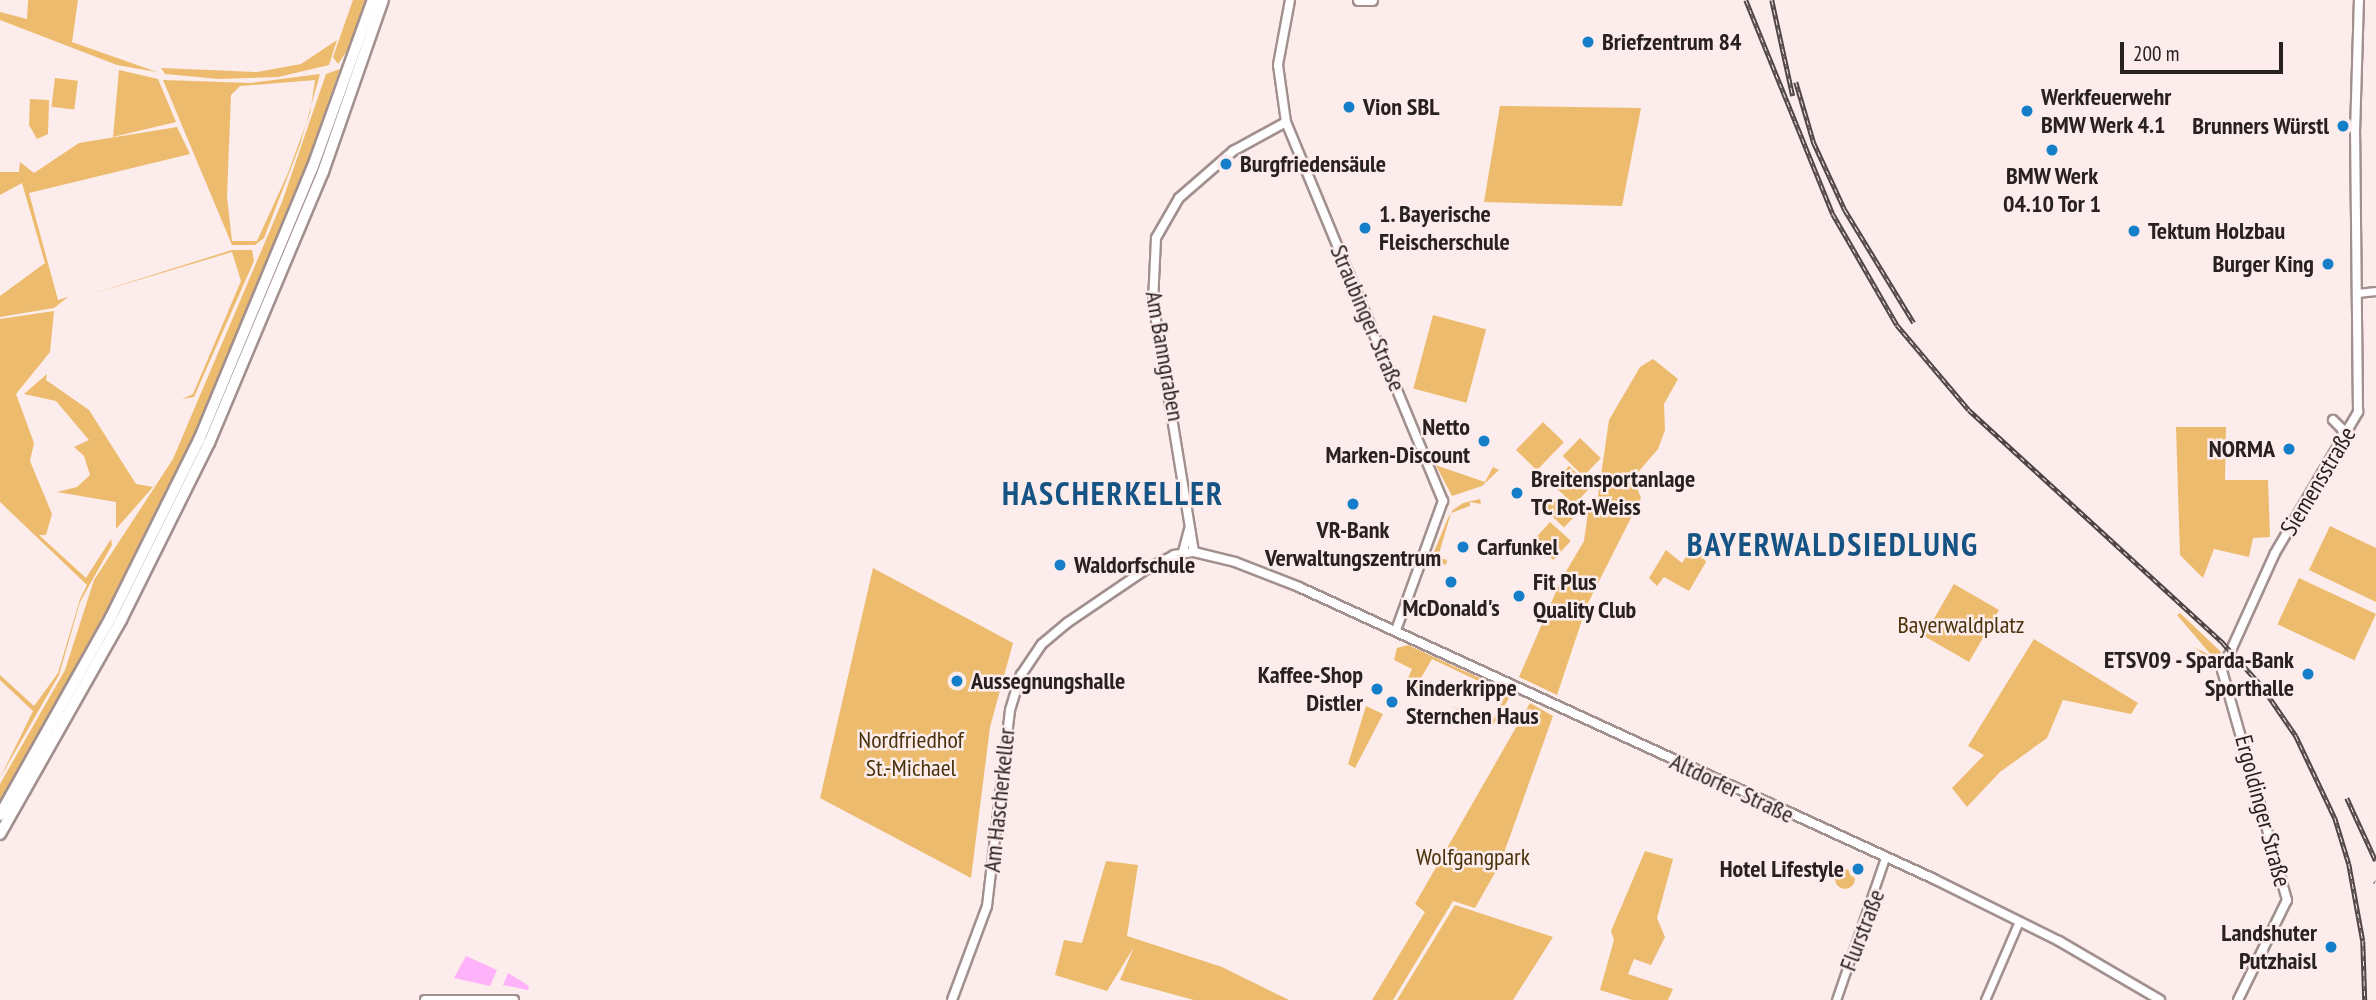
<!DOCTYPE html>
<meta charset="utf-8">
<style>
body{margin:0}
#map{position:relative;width:2376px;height:1000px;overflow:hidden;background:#fceceb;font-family:"PT Sans Narrow",sans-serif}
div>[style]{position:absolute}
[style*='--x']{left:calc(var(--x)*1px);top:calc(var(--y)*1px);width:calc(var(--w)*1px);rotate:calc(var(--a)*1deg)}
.green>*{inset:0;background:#edbb6d;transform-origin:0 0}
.round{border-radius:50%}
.water>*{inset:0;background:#fdb2f9}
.roads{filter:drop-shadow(2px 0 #a2908e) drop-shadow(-2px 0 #a2908e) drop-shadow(0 2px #a2908e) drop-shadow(0 -2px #a2908e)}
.tertiary>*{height:7px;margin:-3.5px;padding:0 3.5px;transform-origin:3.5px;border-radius:3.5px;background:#fff}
.secondary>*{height:8px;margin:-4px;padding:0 4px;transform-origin:4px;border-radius:4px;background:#fff}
.primary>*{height:9px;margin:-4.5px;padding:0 4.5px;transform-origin:4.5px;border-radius:4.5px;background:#fff}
.motorway>*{height:10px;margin:-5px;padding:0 5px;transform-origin:5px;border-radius:5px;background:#fff}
.rail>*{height:4.5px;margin-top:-2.25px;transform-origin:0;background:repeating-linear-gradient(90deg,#fceceb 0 5px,#4f4645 0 10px);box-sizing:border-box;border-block:2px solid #4f4645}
.dots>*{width:19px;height:19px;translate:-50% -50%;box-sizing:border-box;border:4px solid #fceceb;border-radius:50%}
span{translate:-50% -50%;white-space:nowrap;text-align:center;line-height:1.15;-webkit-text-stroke:5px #fceceb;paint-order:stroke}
.poi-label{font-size:24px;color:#282120;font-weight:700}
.left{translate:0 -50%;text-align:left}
.right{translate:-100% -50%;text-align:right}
.street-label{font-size:24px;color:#282120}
.park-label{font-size:24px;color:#49320b}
.district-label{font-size:32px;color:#145383;font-weight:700;letter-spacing:2px}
.scale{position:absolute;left:2120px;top:42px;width:163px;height:32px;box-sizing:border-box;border:4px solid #282120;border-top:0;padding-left:9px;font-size:21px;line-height:24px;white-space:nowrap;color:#282120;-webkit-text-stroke:5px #fceceb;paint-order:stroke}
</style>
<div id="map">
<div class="green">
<i style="clip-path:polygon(28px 0,78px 0,72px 42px,157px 72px,117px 65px,0 20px,0 12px,27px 19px)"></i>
<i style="clip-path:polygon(353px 0,365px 0,349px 48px,338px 64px,333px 57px)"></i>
<i style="clip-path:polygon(337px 40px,329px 65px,278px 77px,219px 79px,165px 74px,161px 68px,257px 72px,301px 64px)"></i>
<i style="clip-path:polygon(340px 69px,288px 216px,184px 459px,92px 641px,0 804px,0 784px,65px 670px,94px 580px,173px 459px,282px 202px,326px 74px)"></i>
<i style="clip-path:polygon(119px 70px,158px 79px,176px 122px,113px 137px)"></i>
<i style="clip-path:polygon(evenodd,320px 74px,300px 145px,264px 238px,255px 245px,232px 245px,163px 80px,251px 83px,320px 74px,315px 80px,310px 113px,288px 173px,257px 241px,232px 241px,227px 197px,231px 95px,240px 86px,315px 80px)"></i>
<i style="left:55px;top:78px;width:23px;height:29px;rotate:7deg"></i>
<i style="clip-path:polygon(30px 99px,49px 100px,48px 134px,37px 139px,29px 125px)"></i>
<i style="clip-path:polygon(1500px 106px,1641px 108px,1622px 206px,1484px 202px)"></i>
<i style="clip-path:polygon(177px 127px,190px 154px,29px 193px,58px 300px,68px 297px,54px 308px,0 317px,0 296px,45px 263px,22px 183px,0 195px,0 172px,19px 172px,20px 162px,34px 173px,79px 143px)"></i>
<i style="clip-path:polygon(232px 250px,252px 250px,254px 261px,194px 397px,182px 399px,193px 394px,241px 281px,232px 252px,88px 295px)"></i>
<i style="clip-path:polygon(54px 311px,50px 352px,16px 394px,34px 443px,30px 461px,52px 514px,46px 535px,39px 535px,86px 578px,111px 539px,112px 545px,80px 602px,59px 675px,0 778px,33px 711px,0 680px,0 675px,34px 706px,58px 673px,80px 599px,87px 585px,0 502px,0 319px)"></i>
<i style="left:1433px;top:315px;width:55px;height:76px;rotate:15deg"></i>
<i style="clip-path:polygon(1653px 359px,1678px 379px,1664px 404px,1665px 430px,1658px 449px,1633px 478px,1641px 498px,1587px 605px,1557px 695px,1519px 677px,1561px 580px,1584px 541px,1588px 512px,1598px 496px,1609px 420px,1640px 367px)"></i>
<i style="clip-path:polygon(47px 374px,46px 380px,89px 410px,136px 484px,153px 487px,116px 529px,116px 502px,57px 492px,77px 487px,90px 475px,84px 456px,74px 447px,89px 440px,56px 401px,24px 394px)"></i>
<i style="left:1543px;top:422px;width:29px;height:39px;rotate:44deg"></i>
<i style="clip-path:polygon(2226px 427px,2225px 480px,2268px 480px,2270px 537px,2253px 538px,2249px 557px,2214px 549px,2203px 578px,2180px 555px,2176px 427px)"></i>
<i style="left:1580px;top:438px;width:29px;height:25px;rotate:44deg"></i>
<i style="clip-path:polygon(1434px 451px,1438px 466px,1485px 482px,1493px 467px,1499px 470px,1482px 486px,1452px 496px,1430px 454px)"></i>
<i style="left:1569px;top:466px;width:30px;height:25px;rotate:42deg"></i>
<i style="left:1552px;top:498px;width:29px;height:13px;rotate:44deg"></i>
<i style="clip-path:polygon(1480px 499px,1481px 504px,1470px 502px,1470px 506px,1451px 513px,1438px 557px,1447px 560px,1446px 565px,1431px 559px,1448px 518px,1451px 513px,1453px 510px,1463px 503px)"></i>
<i style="left:1550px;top:522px;width:28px;height:26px;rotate:42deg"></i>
<i style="clip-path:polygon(2330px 526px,2376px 548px,2376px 602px,2309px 570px)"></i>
<i style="clip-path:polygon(1694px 544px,1706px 562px,1689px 591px,1664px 577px,1657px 586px,1649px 578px,1666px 550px,1682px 563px)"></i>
<i style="clip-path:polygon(873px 568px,1013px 643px,990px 727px,971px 878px,820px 798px)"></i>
<i style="left:2299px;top:578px;width:85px;height:51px;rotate:25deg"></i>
<i style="left:1954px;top:584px;width:52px;height:60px;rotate:30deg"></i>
<i style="clip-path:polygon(2180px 613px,2221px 652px,2216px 664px,2194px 647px,2213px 657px,2177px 615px)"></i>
<i style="clip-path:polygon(2034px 639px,2138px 703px,2131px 714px,2063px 700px,2047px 738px,2000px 772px,1967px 807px,1952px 788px,1984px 755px,1968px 746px)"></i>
<i style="clip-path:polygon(1408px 645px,1512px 693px,1493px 725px,1449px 705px,1492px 722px,1506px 694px,1432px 659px,1418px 683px,1420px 689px,1443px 699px,1426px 694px,1406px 683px,1412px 669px,1394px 660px,1397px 648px)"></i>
<i style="clip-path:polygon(1530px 703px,1553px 716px,1500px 864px,1475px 908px,1453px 901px,1393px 1000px,1372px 1000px,1425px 912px,1415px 904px)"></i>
<i style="clip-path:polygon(1366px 706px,1383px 714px,1355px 768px,1348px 764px)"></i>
<i style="clip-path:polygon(1645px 851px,1673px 859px,1657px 918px,1665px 937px,1651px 965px,1634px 959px,1628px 974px,1673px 989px,1668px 1000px,1632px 1000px,1600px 990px,1614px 940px,1611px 931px)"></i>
<i style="clip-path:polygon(1106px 861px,1138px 865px,1127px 936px,1222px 967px,1289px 1000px,1194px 1000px,1120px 980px,1134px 947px,1107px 991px,1055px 975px,1064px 940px,1082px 943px)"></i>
<i class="round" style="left:1835px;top:869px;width:20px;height:20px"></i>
<i style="clip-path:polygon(1455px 905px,1553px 937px,1513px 1000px,1397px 1000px)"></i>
</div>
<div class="water">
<i style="clip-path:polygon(466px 956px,497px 970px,490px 986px,454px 978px)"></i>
<i style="clip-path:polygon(508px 973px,529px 986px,528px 990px,503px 985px)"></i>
</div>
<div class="roads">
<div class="tertiary">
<i style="--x:2357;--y:293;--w:19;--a:-6"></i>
<i style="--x:1836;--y:1000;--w:150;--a:-71"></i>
<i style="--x:1985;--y:1000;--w:86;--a:-66.7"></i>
</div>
<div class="secondary">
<i style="--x:1290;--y:0;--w:66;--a:100.5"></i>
<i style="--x:1278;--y:65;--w:58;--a:82"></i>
<i style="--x:1286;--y:122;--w:410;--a:67.5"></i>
<i style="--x:1443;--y:501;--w:137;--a:110"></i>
<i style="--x:2333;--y:420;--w:13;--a:45"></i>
<i style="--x:2342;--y:429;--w:11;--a:80"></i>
<i style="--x:1183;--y:552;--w:24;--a:-75"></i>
<i style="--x:1194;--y:552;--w:253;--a:-99.3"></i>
<i style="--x:1153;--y:302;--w:64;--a:-87.3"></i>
<i style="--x:1156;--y:238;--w:46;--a:-60.1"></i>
<i style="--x:1179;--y:198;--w:72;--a:-41"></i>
<i style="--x:1233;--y:151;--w:60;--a:-28.7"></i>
<i style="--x:425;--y:1000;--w:89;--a:0"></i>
<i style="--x:952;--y:1000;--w:100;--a:-69.6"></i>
<i style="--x:987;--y:906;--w:197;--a:-83.3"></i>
<i style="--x:1010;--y:710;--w:37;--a:-73"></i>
<i style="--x:1021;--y:675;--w:37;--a:-56"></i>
<i style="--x:1042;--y:644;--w:33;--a:-40"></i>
<i style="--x:1067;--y:623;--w:94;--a:-34.2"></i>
<i style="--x:1145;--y:570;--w:33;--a:-27"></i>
<i style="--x:1174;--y:555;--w:20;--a:-9"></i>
<i style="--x:1194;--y:552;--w:42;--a:13.7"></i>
<i style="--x:1235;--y:562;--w:69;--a:21.3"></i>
<i style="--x:1299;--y:587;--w:699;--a:24.69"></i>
<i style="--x:1934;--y:879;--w:140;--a:26.4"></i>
<i style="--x:2059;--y:941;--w:117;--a:30.3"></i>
<i style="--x:2238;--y:1000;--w:111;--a:-63.9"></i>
<i style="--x:2287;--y:900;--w:239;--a:-105.8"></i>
<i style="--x:2222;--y:670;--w:128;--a:-65.6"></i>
<i style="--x:2275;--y:553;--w:164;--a:-59.5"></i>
<i style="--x:2358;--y:412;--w:279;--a:-90.6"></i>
<i style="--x:2355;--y:133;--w:133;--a:-88.3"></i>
</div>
<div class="primary">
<i style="--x:1358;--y:0;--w:14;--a:0"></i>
</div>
<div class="motorway">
<i style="--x:0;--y:815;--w:227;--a:-60.7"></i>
<i style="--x:111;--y:617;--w:198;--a:-63.6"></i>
<i style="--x:199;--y:440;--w:294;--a:-67.4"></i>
<i style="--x:312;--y:169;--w:180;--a:-70.2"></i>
<i style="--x:0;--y:834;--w:246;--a:-60.5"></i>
<i style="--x:121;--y:620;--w:198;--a:-63.6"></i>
<i style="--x:209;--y:443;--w:294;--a:-67.2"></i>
<i style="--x:323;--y:172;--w:182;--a:-70.8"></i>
</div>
</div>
<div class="rail">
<i style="--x:1746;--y:0;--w:231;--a:67.9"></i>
<i style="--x:1833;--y:214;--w:128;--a:60"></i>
<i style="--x:1897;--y:325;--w:111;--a:49.7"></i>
<i style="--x:1969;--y:410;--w:345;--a:42.5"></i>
<i style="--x:2223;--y:643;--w:57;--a:47.9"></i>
<i style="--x:2261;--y:685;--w:62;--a:55.5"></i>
<i style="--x:2296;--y:736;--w:91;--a:64.6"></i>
<i style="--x:2335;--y:818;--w:48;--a:73.1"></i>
<i style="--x:2349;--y:864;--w:78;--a:79.7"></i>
<i style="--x:2363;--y:941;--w:59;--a:88.1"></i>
<i style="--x:1772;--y:0;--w:98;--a:77.7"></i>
<i style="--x:1796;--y:82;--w:64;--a:73.6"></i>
<i style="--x:1814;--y:143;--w:74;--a:65.2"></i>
<i style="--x:1845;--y:210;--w:132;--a:58.6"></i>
<i style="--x:2347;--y:798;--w:69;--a:65.3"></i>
<i style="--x:2375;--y:881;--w:1;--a:45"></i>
</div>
<div class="dots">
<i style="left:1588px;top:42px;background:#147ec9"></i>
<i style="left:1349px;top:107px;background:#147ec9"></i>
<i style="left:2027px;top:111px;background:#147ec9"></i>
<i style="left:2343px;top:126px;background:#147ec9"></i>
<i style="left:2052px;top:150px;background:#147ec9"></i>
<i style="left:1226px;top:164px;background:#147ec9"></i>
<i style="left:1365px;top:228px;background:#147ec9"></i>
<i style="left:2134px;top:231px;background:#147ec9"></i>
<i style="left:2328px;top:264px;background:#147ec9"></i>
<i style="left:1484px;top:441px;background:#147ec9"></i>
<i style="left:2289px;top:449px;background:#147ec9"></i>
<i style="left:1517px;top:493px;background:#147ec9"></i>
<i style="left:1353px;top:504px;background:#147ec9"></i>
<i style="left:1463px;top:547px;background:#147ec9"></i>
<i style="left:1060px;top:565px;background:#147ec9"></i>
<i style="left:1451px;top:582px;background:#147ec9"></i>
<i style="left:1519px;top:596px;background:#147ec9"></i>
<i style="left:2308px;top:674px;background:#147ec9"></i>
<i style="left:957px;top:681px;background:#147ec9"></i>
<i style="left:1377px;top:689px;background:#147ec9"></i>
<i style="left:1392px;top:702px;background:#147ec9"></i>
<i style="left:1858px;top:869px;background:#147ec9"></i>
<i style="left:2331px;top:947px;background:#147ec9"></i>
</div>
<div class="poi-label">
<span class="left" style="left:1602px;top:42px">Briefzentrum 84</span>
<span class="left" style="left:2041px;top:111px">Werkfeuerwehr<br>BMW Werk 4.1</span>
<span class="left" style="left:1363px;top:107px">Vion SBL</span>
<span class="right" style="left:2329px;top:126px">Brunners Würstl</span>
<span class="left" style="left:1240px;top:164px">Burgfriedensäule</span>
<span style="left:2052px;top:190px">BMW Werk<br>04.10 Tor 1</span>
<span class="left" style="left:1379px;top:228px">1. Bayerische<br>Fleischerschule</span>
<span class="left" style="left:2148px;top:231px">Tektum Holzbau</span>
<span class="right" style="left:2314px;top:264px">Burger King</span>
<span class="right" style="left:1470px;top:441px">Netto<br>Marken-Discount</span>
<span class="right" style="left:2275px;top:449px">NORMA</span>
<span class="left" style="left:1531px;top:493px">Breitensportanlage<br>TC Rot-Weiss</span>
<span style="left:1353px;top:544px">VR-Bank<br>Verwaltungszentrum</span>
<span class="left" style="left:1477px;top:547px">Carfunkel</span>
<span class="left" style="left:1074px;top:565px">Waldorfschule</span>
<span class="left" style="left:1533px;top:596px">Fit Plus<br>Quality Club</span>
<span style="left:1451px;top:608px">McDonald's</span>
<span class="right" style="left:2294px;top:674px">ETSV09 - Sparda-Bank<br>Sporthalle</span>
<span class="right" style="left:1363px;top:689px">Kaffee-Shop<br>Distler</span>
<span class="left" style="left:971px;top:681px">Aussegnungshalle</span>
<span class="left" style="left:1406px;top:702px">Kinderkrippe<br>Sternchen Haus</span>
<span class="right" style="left:1844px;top:869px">Hotel Lifestyle</span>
<span class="right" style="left:2317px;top:947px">Landshuter<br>Putzhaisl</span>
</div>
<div class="street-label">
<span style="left:1368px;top:318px;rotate:67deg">Straubinger Straße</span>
<span style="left:1165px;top:356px;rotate:80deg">Am Banngraben</span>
<span style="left:2318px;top:481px;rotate:-59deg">Siemensstraße</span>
<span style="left:1732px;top:788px;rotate:25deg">Altdorfer Straße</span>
<span style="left:999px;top:800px;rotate:-84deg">Am Hascherkeller</span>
<span style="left:2263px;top:811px;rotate:75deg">Ergoldinger Straße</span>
<span style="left:1862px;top:930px;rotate:-69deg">Flurstraße</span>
</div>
<div class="park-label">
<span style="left:1961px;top:625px">Bayerwaldplatz</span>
<span style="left:911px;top:754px">Nordfriedhof<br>St.-Michael</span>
<span style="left:1473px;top:857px">Wolfgangpark</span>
</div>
<div class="district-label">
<span style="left:1113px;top:493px">HASCHERKELLER</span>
<span style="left:1833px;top:544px">BAYERWALDSIEDLUNG</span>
</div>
<div class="scale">200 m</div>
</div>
